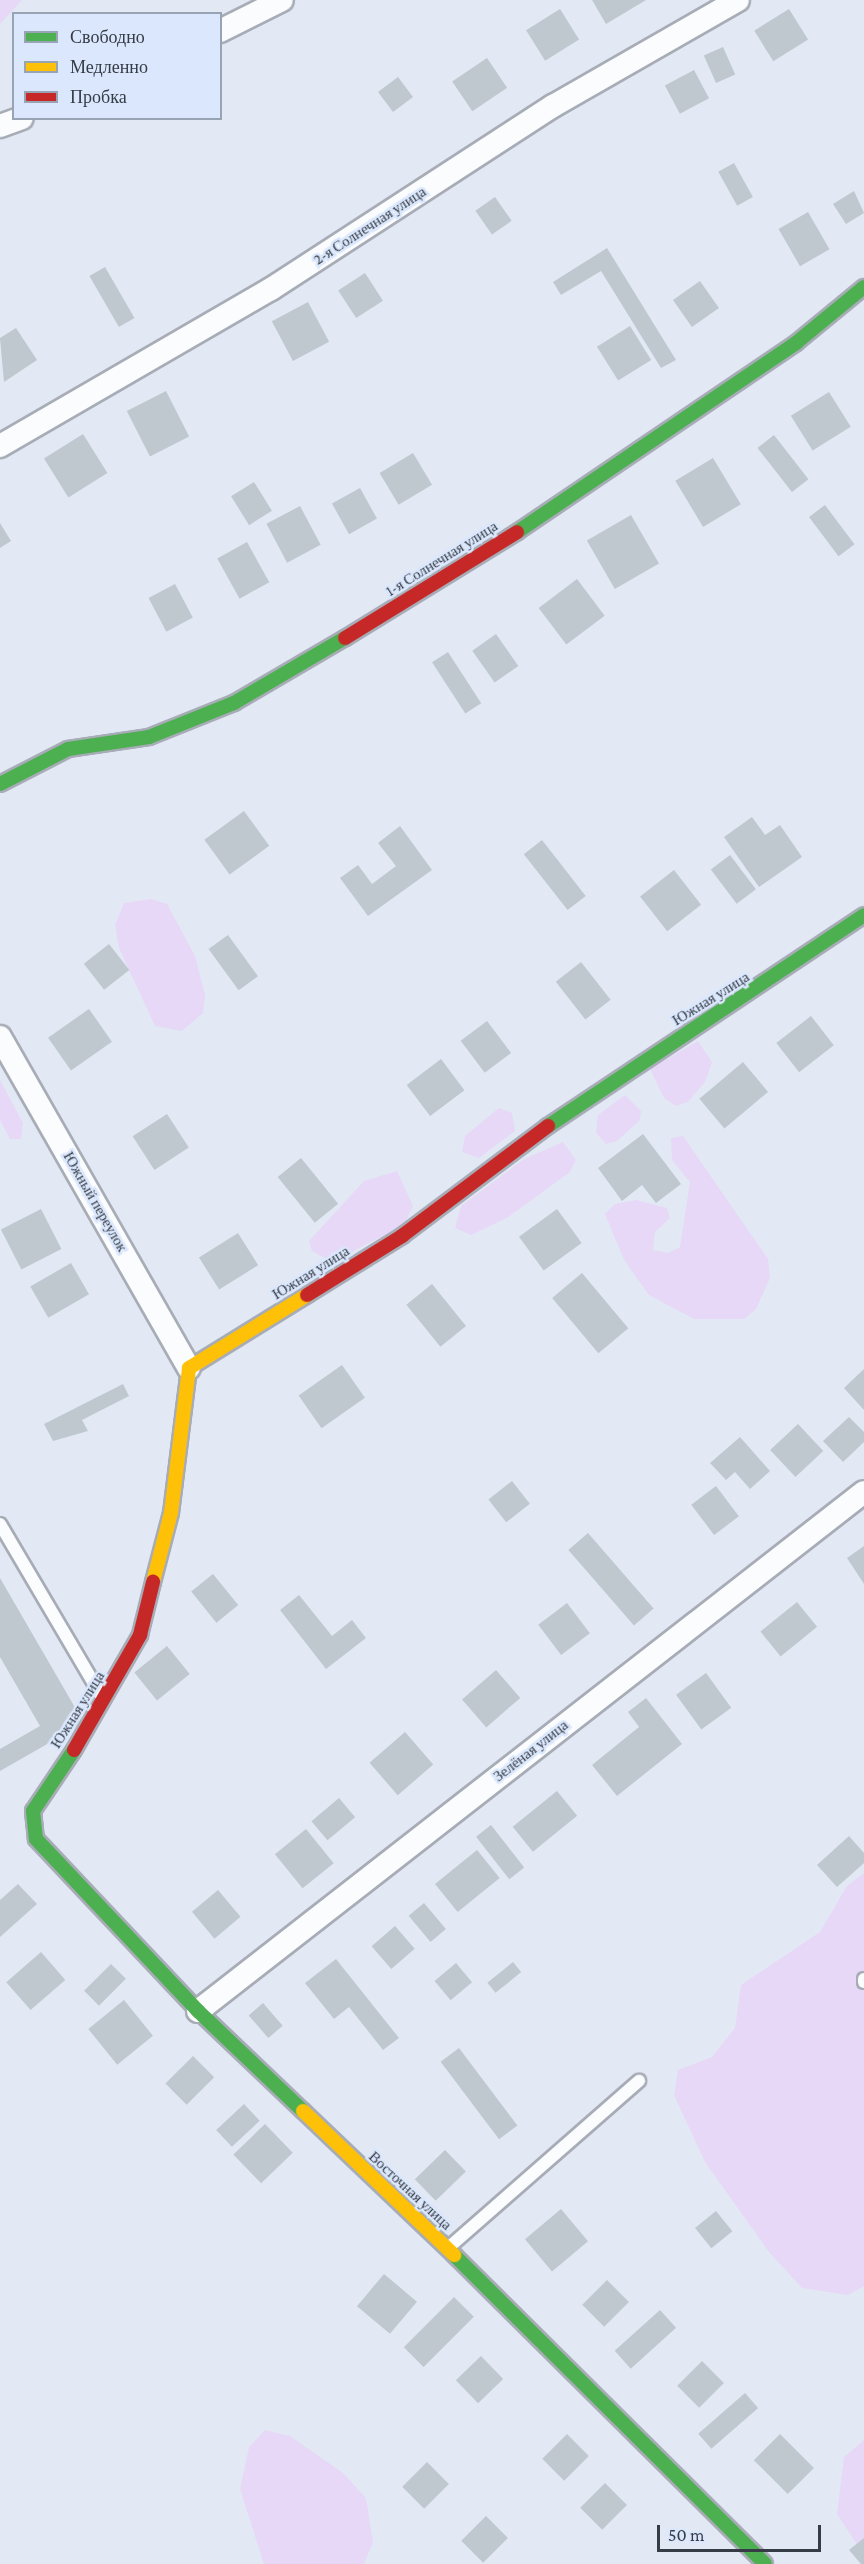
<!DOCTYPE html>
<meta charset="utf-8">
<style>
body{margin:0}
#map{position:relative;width:864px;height:2564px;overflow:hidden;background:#e2e9f4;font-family:"Crimson Pro",serif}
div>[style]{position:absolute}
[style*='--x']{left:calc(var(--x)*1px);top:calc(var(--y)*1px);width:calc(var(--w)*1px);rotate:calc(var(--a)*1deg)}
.green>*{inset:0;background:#e6d8f6}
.building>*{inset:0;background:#bfc7cf;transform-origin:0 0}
.roads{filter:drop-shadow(2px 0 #a7acb6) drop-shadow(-2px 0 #a7acb6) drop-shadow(0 2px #a7acb6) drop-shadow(0 -2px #a7acb6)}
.lane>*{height:12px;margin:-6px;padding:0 6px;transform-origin:6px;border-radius:6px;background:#fbfcfd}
.street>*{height:22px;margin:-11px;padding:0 11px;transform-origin:11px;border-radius:11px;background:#fbfcfd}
.fast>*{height:14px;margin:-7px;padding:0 7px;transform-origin:7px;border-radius:7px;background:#4caf50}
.slow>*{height:14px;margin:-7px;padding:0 7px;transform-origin:7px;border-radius:7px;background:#ffc107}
.jam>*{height:14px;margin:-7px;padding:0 7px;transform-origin:7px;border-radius:7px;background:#c62828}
span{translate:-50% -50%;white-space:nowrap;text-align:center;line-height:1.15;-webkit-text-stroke:5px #dae7fc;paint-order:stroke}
.street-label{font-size:15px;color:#363c46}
.legend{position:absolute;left:12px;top:12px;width:210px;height:108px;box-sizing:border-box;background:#dae7fc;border:2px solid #98a3b3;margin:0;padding:8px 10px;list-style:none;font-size:18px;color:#363c46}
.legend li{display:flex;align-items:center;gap:12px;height:30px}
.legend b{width:30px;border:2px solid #98a3b3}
.scale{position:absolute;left:657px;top:2525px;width:164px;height:27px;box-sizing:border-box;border:3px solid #363c46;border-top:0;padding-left:8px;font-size:18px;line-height:21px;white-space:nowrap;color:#363c46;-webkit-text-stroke:4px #dae7fc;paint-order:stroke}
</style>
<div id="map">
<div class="green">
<i style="clip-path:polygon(0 0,22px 0,0 24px)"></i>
<i style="clip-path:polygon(151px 899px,167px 904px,195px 956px,205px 995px,203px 1013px,182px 1031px,155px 1026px,119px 948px,115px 925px,124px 903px)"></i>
<i style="clip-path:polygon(698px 1041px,712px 1062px,705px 1082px,688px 1102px,676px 1106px,664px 1098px,650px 1069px)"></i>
<i style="clip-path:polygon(0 1080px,23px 1123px,21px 1139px,10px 1139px,0 1120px)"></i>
<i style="clip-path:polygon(625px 1095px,641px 1111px,640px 1120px,617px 1141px,606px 1144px,596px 1133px,598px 1115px)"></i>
<i style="clip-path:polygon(499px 1108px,512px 1113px,515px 1131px,479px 1158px,462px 1152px,465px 1136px)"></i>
<i style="clip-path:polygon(683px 1136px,768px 1259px,770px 1278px,756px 1309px,744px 1319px,694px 1319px,649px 1295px,624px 1260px,605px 1214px,615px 1204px,636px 1200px,667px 1208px,670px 1218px,655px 1232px,653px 1250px,668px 1253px,680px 1247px,690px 1182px,672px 1160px,671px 1138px)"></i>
<i style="clip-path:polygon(563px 1142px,576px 1160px,570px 1172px,507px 1218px,471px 1235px,455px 1228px,461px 1206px,524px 1159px)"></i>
<i style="clip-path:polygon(397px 1171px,413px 1206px,404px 1225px,332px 1262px,312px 1251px,309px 1241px,364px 1181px)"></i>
<i style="clip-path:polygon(864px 1873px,864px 2286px,848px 2295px,802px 2288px,769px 2252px,705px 2162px,674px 2095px,678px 2070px,712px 2057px,735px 2028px,741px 1985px,820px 1932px,847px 1886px)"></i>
<i style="clip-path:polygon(265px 2430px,290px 2436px,343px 2473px,366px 2498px,373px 2542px,364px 2564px,264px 2564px,240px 2489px,249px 2447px)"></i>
<i style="clip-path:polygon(864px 2440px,864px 2555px,837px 2514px,844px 2457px)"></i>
</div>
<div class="building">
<i style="clip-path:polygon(592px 0,646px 0,606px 24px)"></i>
<i style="left:560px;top:9px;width:36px;height:40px;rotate:58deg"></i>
<i style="left:789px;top:9px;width:36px;height:41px;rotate:58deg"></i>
<i style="left:723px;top:47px;width:30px;height:21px;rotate:66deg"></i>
<i style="left:487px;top:58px;width:36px;height:42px;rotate:56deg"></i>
<i style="left:694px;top:70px;width:32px;height:33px;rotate:62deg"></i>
<i style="left:398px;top:77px;width:25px;height:25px;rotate:53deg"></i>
<i style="left:734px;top:163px;width:39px;height:18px;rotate:61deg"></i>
<i style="clip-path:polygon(854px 191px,864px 213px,846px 224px,833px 204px)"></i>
<i style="left:495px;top:197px;width:29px;height:24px;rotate:55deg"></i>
<i style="left:808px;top:212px;width:43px;height:34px;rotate:60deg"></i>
<i style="clip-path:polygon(607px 248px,676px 360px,661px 368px,601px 271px,561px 295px,553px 282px)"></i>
<i style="left:105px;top:267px;width:59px;height:18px;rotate:60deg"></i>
<i style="left:365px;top:273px;width:33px;height:32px;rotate:57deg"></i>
<i style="left:700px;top:281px;width:33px;height:33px;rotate:55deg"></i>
<i style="left:308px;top:302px;width:45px;height:41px;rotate:62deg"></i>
<i style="left:630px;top:326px;width:40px;height:39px;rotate:58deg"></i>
<i style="clip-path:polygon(16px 328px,37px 360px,4px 382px,0 338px)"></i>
<i style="left:166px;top:391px;width:51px;height:44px;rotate:63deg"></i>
<i style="left:829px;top:392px;width:41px;height:45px;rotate:58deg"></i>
<i style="left:83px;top:434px;width:46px;height:46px;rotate:58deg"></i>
<i style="left:774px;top:435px;width:56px;height:21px;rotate:52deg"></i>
<i style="left:413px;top:453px;width:37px;height:39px;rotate:59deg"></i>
<i style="left:713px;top:458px;width:54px;height:44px;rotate:59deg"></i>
<i style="left:254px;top:482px;width:34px;height:27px;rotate:58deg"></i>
<i style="left:360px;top:488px;width:35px;height:32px;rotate:61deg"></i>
<i style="left:825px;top:505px;width:49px;height:20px;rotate:53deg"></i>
<i style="left:300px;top:506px;width:44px;height:38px;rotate:62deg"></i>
<i style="left:631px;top:515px;width:56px;height:51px;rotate:60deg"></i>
<i style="clip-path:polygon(0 523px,11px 541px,0 548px)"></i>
<i style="left:247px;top:542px;width:46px;height:34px;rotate:61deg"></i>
<i style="left:577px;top:579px;width:46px;height:48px;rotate:53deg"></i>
<i style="left:175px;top:584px;width:38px;height:30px;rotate:62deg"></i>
<i style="left:496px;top:634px;width:39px;height:29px;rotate:55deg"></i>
<i style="left:448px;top:652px;width:61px;height:19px;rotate:57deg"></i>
<i style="left:244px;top:811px;width:43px;height:49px;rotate:54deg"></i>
<i style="clip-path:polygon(752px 817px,765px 835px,780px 825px,802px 857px,759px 887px,724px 837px)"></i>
<i style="clip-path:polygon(400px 826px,432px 870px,368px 916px,340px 878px,358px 865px,372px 884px,396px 866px,378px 843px)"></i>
<i style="left:542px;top:840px;width:71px;height:23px;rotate:52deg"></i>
<i style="left:730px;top:855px;width:43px;height:24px;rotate:53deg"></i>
<i style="left:674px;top:870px;width:44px;height:43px;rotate:52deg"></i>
<i style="left:228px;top:935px;width:51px;height:24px;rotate:54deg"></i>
<i style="left:109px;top:944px;width:33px;height:32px;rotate:52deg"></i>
<i style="left:581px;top:962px;width:48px;height:32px;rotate:52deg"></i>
<i style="left:89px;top:1009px;width:40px;height:50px;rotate:55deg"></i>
<i style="left:811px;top:1016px;width:37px;height:44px;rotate:52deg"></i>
<i style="left:487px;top:1021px;width:40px;height:33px;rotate:53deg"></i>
<i style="left:441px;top:1059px;width:39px;height:43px;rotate:53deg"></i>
<i style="left:743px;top:1062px;width:39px;height:57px;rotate:50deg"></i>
<i style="left:167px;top:1114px;width:40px;height:41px;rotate:57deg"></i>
<i style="clip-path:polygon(643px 1134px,681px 1184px,656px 1203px,642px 1185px,622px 1201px,598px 1168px)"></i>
<i style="left:301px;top:1158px;width:59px;height:30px;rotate:51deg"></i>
<i style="left:41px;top:1209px;width:45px;height:45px;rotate:63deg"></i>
<i style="left:557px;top:1209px;width:42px;height:47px;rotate:54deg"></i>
<i style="left:238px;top:1233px;width:38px;height:46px;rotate:58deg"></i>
<i style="left:71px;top:1263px;width:36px;height:47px;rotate:60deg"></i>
<i style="left:582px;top:1273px;width:72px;height:39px;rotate:50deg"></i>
<i style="left:432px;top:1284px;width:54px;height:33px;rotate:51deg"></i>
<i style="left:342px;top:1365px;width:40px;height:53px;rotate:55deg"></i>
<i style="clip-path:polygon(864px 1369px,864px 1410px,844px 1388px)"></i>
<i style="clip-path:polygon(123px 1384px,129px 1396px,82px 1420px,88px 1431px,53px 1441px,44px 1424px)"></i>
<i style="clip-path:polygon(849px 1417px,864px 1432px,864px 1442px,843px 1462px,823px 1441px)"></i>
<i style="left:798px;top:1424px;width:37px;height:38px;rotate:47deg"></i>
<i style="clip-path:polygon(740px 1437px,770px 1471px,750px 1489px,735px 1472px,726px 1480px,710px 1463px)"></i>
<i style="left:512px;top:1481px;width:29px;height:30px;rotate:52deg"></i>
<i style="left:716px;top:1486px;width:38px;height:31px;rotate:53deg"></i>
<i style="left:588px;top:1533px;width:100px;height:26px;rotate:49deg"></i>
<i style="clip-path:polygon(864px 1546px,864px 1584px,847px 1558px)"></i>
<i style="left:213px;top:1574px;width:40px;height:28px;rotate:51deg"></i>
<i style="clip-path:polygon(0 1578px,84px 1723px,0 1771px,0 1749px,40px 1726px,0 1657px)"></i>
<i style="clip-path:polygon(299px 1595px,332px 1636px,352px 1620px,366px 1638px,326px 1669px,280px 1610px)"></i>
<i style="left:797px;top:1602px;width:32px;height:47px;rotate:51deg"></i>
<i style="left:567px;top:1603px;width:38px;height:36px;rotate:53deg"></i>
<i style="left:167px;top:1646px;width:36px;height:42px;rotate:51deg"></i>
<i style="left:496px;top:1670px;width:37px;height:45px;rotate:49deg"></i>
<i style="left:706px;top:1673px;width:43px;height:37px;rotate:54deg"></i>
<i style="clip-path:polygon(646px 1698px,682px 1744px,617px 1796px,592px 1765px,639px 1727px,628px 1712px)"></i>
<i style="left:405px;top:1732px;width:43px;height:47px;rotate:49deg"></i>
<i style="left:557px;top:1791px;width:32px;height:57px;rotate:51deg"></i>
<i style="left:339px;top:1798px;width:25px;height:36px;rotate:50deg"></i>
<i style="left:491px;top:1825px;width:54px;height:19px;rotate:52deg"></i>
<i style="left:306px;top:1829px;width:44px;height:40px;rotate:51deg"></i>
<i style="clip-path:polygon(849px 1836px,864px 1853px,864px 1863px,837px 1887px,817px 1865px)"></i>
<i style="left:477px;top:1850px;width:36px;height:54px;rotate:51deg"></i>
<i style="clip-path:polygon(18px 1884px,37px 1904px,0 1937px,0 1900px)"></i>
<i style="left:218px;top:1890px;width:35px;height:34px;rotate:50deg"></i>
<i style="left:424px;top:1903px;width:34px;height:20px;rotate:50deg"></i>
<i style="left:395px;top:1926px;width:30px;height:31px;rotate:49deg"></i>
<i style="left:41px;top:1952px;width:37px;height:46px;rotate:49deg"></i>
<i style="clip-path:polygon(336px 1959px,399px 2038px,383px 2050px,349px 2007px,334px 2019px,305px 1983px)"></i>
<i style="left:513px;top:1962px;width:13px;height:33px;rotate:51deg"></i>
<i style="left:456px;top:1963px;width:25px;height:28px;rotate:50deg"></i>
<i style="left:111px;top:1964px;width:21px;height:38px;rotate:45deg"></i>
<i style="left:124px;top:2000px;width:46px;height:46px;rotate:51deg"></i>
<i style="left:263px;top:2003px;width:30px;height:19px;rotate:49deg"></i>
<i style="left:459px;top:2048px;width:97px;height:23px;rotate:53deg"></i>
<i style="left:193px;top:2056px;width:30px;height:39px;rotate:45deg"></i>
<i style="left:244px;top:2104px;width:23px;height:38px;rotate:47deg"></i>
<i style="left:265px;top:2124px;width:40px;height:44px;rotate:46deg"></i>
<i style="left:445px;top:2150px;width:30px;height:42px;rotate:46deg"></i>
<i style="left:561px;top:2209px;width:42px;height:47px;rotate:50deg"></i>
<i style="left:716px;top:2211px;width:26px;height:27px;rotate:51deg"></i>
<i style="left:384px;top:2274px;width:43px;height:42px;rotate:40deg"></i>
<i style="left:607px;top:2280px;width:31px;height:35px;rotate:45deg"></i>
<i style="left:454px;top:2297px;width:28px;height:71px;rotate:45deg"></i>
<i style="left:660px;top:2310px;width:24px;height:61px;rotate:48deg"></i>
<i style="left:481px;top:2356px;width:32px;height:35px;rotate:46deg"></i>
<i style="left:702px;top:2361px;width:31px;height:35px;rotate:45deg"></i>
<i style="left:745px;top:2393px;width:20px;height:62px;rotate:49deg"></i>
<i style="left:567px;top:2434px;width:31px;height:35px;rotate:45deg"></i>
<i style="left:780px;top:2434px;width:48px;height:37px;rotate:45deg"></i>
<i style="left:427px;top:2462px;width:31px;height:35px;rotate:45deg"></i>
<i style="left:605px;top:2483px;width:31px;height:35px;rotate:45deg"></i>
<i style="left:486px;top:2516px;width:31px;height:35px;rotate:45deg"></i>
<i style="clip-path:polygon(864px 2538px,864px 2564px,861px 2564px,849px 2550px)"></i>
</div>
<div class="roads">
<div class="lane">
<i style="--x:0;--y:1524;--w:203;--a:59.5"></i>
<i style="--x:864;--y:1979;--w:3;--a:90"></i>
<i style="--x:448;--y:2248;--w:254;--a:-41.2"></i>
</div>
<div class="street">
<i style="--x:220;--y:31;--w:69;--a:-26.6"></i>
<i style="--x:0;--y:126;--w:23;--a:-20"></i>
<i style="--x:0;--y:446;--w:313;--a:-30.1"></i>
<i style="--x:271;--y:289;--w:336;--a:-33"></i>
<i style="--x:553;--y:106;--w:213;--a:-29.8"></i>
<i style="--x:0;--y:1037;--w:381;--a:60.3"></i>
<i style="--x:198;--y:2011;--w:844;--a:-37.93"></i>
</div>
<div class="fast">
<i style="--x:517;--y:532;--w:337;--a:-34.1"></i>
<i style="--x:796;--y:343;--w:88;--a:-39.5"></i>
<i style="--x:0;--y:784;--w:76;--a:-27.2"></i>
<i style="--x:68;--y:749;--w:82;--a:-8.4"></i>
<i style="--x:149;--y:737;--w:92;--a:-21.8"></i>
<i style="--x:234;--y:703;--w:129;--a:-30.4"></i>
<i style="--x:548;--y:1126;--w:380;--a:-33.7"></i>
<i style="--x:74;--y:1750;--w:73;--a:123.9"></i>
<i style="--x:33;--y:1811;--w:28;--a:84"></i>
<i style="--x:36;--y:1839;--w:236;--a:46.7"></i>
<i style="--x:198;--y:2011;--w:145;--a:43.6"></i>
<i style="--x:454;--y:2255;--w:438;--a:44.8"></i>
</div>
<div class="slow">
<i style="--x:153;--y:1582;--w:71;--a:-75.4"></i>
<i style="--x:171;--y:1513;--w:146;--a:-82.9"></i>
<i style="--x:189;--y:1368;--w:139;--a:-31.7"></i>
<i style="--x:303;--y:2111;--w:209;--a:43.6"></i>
</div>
<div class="jam">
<i style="--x:345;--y:638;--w:202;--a:-31.6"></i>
<i style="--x:307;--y:1295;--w:112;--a:-31.8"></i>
<i style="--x:402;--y:1236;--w:183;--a:-37"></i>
<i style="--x:74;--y:1750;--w:133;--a:-60.1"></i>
<i style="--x:140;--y:1635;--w:55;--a:-76.2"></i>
</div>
</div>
<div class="street-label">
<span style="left:370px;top:226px;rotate:-33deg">2-я Солнечная улица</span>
<span style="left:442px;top:559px;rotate:-32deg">1-я Солнечная улица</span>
<span style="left:711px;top:999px;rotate:-32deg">Южная улица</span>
<span style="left:95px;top:1202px;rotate:60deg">Южный переулок</span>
<span style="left:311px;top:1273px;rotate:-32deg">Южная улица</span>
<span style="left:78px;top:1710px;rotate:-58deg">Южная улица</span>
<span style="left:531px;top:1751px;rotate:-38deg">Зелёная улица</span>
<span style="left:410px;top:2191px;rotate:43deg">Восточная улица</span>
</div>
<ul class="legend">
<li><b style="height:8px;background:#4caf50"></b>Свободно</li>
<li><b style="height:8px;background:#ffc107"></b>Медленно</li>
<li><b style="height:8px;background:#c62828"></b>Пробка</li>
</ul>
<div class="scale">50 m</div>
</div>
